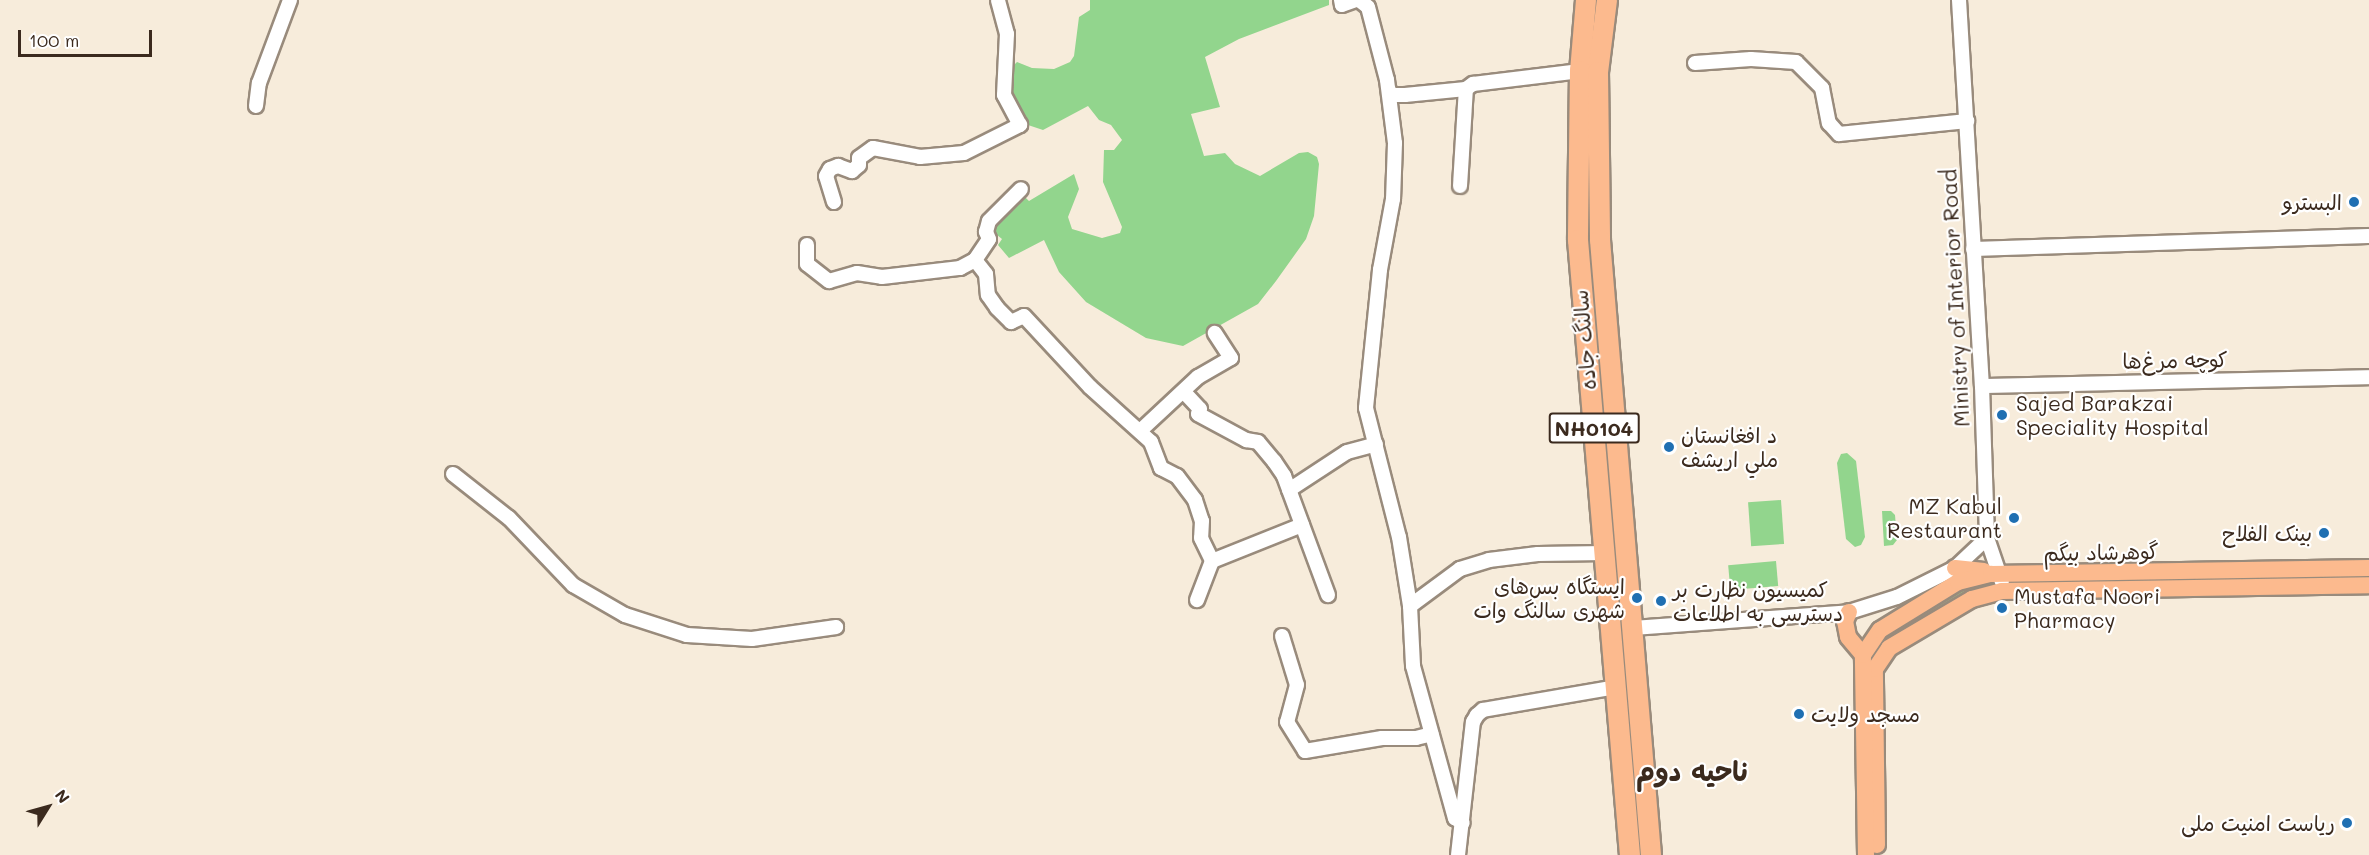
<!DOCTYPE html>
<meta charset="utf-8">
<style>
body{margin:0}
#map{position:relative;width:2369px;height:855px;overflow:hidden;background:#f7ecdb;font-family:Mali,"Playpen Sans Arabic",sans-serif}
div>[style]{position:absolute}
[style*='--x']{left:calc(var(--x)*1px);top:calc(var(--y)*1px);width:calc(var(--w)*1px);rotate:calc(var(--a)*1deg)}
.green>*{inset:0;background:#92d58d;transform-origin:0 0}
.roads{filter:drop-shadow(2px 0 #998b7c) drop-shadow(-2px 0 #998b7c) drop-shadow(0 2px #998b7c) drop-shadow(0 -2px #998b7c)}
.minor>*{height:14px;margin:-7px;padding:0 7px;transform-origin:7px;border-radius:7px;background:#fff}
.major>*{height:16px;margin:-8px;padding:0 8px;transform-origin:8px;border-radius:8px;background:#fcba8e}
.highway>*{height:20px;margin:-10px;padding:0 10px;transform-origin:10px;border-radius:10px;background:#fcba8e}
.dots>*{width:16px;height:16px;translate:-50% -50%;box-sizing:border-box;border:3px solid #fff;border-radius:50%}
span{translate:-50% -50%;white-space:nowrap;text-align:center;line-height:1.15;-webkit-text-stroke:4.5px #fff;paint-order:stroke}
.shield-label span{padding:2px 4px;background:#fff;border:2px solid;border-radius:4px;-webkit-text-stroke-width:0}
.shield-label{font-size:20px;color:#3b2a1e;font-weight:700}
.poi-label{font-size:21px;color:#3b2a1e}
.right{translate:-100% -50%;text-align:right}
.left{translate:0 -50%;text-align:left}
.street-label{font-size:21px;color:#3b2a1e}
.district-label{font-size:27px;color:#3b2a1e;font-weight:700}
.north{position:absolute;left:18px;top:777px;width:60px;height:60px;-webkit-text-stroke:4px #fff;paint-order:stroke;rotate:53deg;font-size:16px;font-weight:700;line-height:24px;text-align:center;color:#3b2a1e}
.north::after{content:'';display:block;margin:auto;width:21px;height:27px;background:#3b2a1e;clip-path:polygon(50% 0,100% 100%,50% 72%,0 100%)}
.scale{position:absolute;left:18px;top:30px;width:134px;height:27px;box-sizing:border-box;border:3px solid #3b2a1e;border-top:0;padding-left:8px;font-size:18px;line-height:21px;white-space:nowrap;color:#3b2a1e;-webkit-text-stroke:4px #fff;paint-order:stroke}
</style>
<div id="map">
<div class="green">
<i style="clip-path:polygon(1090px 0,1329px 0,1329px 5px,1239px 39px,1205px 57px,1220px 107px,1191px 114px,1204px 156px,1225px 153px,1235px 164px,1260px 176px,1299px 153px,1308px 152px,1317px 157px,1319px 164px,1314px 216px,1306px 239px,1276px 281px,1258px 304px,1183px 346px,1146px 338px,1086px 302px,1059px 272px,1044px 240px,1009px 258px,998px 245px,1002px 239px,991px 230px,996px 219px,1023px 195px,1029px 201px,1074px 174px,1079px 189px,1068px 217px,1072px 229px,1102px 238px,1120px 233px,1122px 227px,1103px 182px,1104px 150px,1114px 150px,1122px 140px,1111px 125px,1099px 120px,1088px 106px,1043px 130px,1025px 124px,1010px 96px,1013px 66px,1017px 62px,1032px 68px,1054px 69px,1070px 62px,1074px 56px,1079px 17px,1090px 10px)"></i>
<i style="clip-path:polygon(1847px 453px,1856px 461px,1865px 537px,1861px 545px,1855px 547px,1846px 539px,1837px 463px,1841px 454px)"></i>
<i style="left:1781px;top:500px;width:44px;height:33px;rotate:86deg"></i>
<i style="clip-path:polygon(1882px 511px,1891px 511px,1895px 515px,1897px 540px,1893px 545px,1884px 546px)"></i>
<i style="left:1776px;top:561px;width:25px;height:48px;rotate:85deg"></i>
<i style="clip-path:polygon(1981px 582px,1982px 588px,1877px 648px,1883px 634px,1955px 589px)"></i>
</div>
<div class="roads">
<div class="minor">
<i style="--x:1341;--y:0;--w:5;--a:79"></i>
<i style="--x:1342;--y:5;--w:15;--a:-20"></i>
<i style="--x:1359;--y:0;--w:11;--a:38"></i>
<i style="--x:1368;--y:7;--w:75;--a:75.4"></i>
<i style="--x:1387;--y:80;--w:64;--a:82.8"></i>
<i style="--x:1395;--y:143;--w:56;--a:92"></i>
<i style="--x:1393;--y:199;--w:72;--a:100.4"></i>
<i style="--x:1380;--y:270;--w:139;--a:95.8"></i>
<i style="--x:1366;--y:408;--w:133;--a:75.7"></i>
<i style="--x:1399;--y:537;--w:70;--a:80.9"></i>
<i style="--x:1410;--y:606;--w:60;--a:87.1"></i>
<i style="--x:1413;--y:666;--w:158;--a:74.6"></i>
<i style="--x:1455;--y:818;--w:9;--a:32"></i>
<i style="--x:1959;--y:0;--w:387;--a:86.6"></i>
<i style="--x:1982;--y:386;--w:152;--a:88.1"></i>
<i style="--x:1987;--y:538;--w:46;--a:71.2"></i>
<i style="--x:1695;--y:63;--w:56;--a:-4.1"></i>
<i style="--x:1751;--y:59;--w:45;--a:3.8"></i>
<i style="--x:1796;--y:62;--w:37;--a:45"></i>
<i style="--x:1822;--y:88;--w:36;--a:79"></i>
<i style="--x:1829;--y:123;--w:15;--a:48"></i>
<i style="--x:1839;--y:134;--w:129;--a:-5.8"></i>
<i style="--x:1389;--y:90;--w:5;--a:79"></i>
<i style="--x:1390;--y:95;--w:15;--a:0"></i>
<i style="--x:1405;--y:95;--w:61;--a:-5.6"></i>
<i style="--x:1466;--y:89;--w:9;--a:-36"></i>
<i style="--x:1473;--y:84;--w:108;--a:-6.9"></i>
<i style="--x:256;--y:106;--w:23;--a:-83"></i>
<i style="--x:259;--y:83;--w:89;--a:-69.5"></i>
<i style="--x:1460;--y:186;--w:97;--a:-86.5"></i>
<i style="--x:834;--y:202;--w:27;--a:-107"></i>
<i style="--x:826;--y:176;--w:8;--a:-60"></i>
<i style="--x:830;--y:169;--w:9;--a:-21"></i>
<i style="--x:838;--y:166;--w:15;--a:20"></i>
<i style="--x:852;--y:171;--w:9;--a:-41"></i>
<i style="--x:859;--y:165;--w:7;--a:-90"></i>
<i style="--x:859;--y:158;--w:17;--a:-36"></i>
<i style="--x:873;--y:148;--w:48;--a:10.8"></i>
<i style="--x:920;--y:157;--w:44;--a:-5.2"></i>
<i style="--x:964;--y:153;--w:63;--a:-26.6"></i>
<i style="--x:1020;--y:125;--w:34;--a:-118"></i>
<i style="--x:1004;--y:95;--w:61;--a:-87.2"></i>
<i style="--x:1007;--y:34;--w:35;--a:-105"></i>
<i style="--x:807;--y:245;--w:19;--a:90"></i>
<i style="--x:807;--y:264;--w:28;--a:38"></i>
<i style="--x:829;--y:281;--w:29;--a:-16"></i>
<i style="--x:857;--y:273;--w:25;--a:9"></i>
<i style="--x:882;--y:277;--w:79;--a:-6.6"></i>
<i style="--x:960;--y:268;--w:17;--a:-28"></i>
<i style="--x:975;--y:260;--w:25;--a:-56"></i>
<i style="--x:989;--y:239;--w:8;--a:-113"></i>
<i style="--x:986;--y:232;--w:11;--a:-75"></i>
<i style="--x:989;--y:221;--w:45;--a:-45"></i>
<i style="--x:1973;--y:249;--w:396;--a:-1.9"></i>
<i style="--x:975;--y:260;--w:18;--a:52"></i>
<i style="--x:986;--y:274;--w:21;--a:85"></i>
<i style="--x:988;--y:295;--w:16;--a:55"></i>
<i style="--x:997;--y:308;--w:20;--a:45"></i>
<i style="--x:1011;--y:322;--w:14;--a:-25"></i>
<i style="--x:1024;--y:316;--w:97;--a:47.1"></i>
<i style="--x:1090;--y:387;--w:82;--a:42"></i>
<i style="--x:1151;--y:442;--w:28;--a:69"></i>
<i style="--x:1161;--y:468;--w:18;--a:27"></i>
<i style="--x:1177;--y:476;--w:30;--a:53"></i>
<i style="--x:1195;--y:500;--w:22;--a:72"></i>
<i style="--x:1202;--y:521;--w:17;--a:93"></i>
<i style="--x:1201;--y:538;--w:25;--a:64"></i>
<i style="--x:1212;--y:561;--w:42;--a:111"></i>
<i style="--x:1982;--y:386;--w:387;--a:-1.3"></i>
<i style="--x:1184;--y:392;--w:23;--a:47"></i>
<i style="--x:1200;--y:409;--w:5;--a:112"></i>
<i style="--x:1198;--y:414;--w:55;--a:28.4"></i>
<i style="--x:1246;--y:440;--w:12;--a:9"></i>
<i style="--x:1258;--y:442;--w:25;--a:50"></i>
<i style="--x:1274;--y:461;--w:18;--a:56"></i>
<i style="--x:1284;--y:476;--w:127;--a:69.7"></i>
<i style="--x:1140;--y:431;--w:79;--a:-43"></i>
<i style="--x:1198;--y:377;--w:38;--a:-30"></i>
<i style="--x:1231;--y:358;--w:30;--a:-123"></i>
<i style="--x:453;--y:474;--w:71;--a:38.2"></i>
<i style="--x:509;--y:518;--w:93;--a:46.3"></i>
<i style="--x:573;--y:585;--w:60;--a:30"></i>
<i style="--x:625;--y:615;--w:65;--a:17.9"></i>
<i style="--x:687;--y:635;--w:65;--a:3.5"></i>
<i style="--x:752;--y:639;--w:85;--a:-8.1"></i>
<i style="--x:1289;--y:490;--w:69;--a:-33.2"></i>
<i style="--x:1347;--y:452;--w:30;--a:-15"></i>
<i style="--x:1212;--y:561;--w:97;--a:-21.8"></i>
<i style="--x:1410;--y:606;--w:62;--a:-36.5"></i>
<i style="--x:1460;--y:569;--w:30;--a:-17"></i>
<i style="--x:1489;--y:560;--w:49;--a:-7"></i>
<i style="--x:1538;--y:554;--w:67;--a:-0.9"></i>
<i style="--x:1633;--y:628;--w:217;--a:-4.2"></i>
<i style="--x:1849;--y:612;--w:50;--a:-17.4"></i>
<i style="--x:1897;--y:597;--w:65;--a:-26.6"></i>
<i style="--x:1955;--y:568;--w:44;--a:-43.2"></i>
<i style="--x:1282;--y:636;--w:51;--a:73"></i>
<i style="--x:1297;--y:685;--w:38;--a:105"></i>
<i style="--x:1287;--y:722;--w:34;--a:58"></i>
<i style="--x:1305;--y:751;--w:78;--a:-9.6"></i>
<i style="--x:1382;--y:738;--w:34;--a:0"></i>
<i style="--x:1416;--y:738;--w:16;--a:-14"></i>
<i style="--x:1458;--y:855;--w:134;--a:-83.6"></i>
<i style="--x:1473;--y:722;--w:8;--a:-60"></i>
<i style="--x:1477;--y:715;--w:8;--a:-40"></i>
<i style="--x:1483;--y:710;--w:135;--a:-9.8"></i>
</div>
<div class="major">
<i style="--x:1955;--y:568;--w:29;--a:6"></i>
<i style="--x:1849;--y:612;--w:10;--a:114"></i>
<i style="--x:1845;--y:621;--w:16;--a:79"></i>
<i style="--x:1848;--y:637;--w:23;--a:50"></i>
<i style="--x:1877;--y:845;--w:176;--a:-90.7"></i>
<i style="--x:1875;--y:669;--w:25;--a:-56"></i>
<i style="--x:1889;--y:648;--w:96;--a:-30.6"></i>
<i style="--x:1972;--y:599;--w:31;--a:-15"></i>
<i style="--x:2002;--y:591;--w:367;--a:-0.9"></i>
<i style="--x:1866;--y:855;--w:200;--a:-90.9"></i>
<i style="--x:1863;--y:655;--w:30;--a:-56"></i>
<i style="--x:1880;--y:630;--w:92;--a:-31.6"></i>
<i style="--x:1958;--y:582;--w:34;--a:-14"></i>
<i style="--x:1991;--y:574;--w:378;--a:-0.9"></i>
</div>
<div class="highway">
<i style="--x:1586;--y:0;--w:71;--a:94.8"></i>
<i style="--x:1580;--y:71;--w:169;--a:90.7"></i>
<i style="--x:1578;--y:240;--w:617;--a:85.17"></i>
<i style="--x:1607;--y:0;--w:73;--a:97.1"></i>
<i style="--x:1598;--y:72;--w:168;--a:89.3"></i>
<i style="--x:1600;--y:240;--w:617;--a:85.26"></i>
</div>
</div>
<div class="dots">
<i style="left:2354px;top:202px;background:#1f6fb2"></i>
<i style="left:2002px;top:415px;background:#1f6fb2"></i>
<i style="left:1669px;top:447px;background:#1f6fb2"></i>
<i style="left:2014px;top:518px;background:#1f6fb2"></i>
<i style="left:2324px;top:533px;background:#1f6fb2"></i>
<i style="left:1637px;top:598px;background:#1f6fb2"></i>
<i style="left:1661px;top:601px;background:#1f6fb2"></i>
<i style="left:2002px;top:608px;background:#1f6fb2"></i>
<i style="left:1799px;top:714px;background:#1f6fb2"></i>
<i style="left:2347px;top:823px;background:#1f6fb2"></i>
</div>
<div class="shield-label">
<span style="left:1594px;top:428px">NH0104</span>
</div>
<div class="poi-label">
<span class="right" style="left:2342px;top:202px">البسترو</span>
<span class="left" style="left:2016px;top:415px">Sajed Barakzai<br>Speciality Hospital</span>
<span class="left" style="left:1681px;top:447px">د افغانستان<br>ملي اریشف</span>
<span class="right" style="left:2002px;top:518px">MZ Kabul<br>Restaurant</span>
<span class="right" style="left:2312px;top:533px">بینک الفلاح</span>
<span class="right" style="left:1625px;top:598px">ایستگاه بس‌های<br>شهری سالنگ وات</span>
<span class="left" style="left:1673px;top:601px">کمیسیون نظارت بر<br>دسترسی به اطلاعات</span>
<span class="left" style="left:2014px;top:608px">Mustafa Noori<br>Pharmacy</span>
<span class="left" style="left:1811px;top:714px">مسجد ولایت</span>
<span class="right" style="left:2335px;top:823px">ریاست امنیت ملی</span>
</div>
<div class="street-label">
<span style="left:1955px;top:298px;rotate:-93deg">Ministry of Interior Road</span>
<span style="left:1584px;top:340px;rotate:-95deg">سالنگ جاده</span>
<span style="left:2175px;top:360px;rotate:-1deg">کوچه مرغ‌ها</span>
<span style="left:2101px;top:552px;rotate:-1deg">گوهرشاد بیگم</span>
</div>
<div class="district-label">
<span style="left:1692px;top:771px">ناحیه دوم</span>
</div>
<div class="north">N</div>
<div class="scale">100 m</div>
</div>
